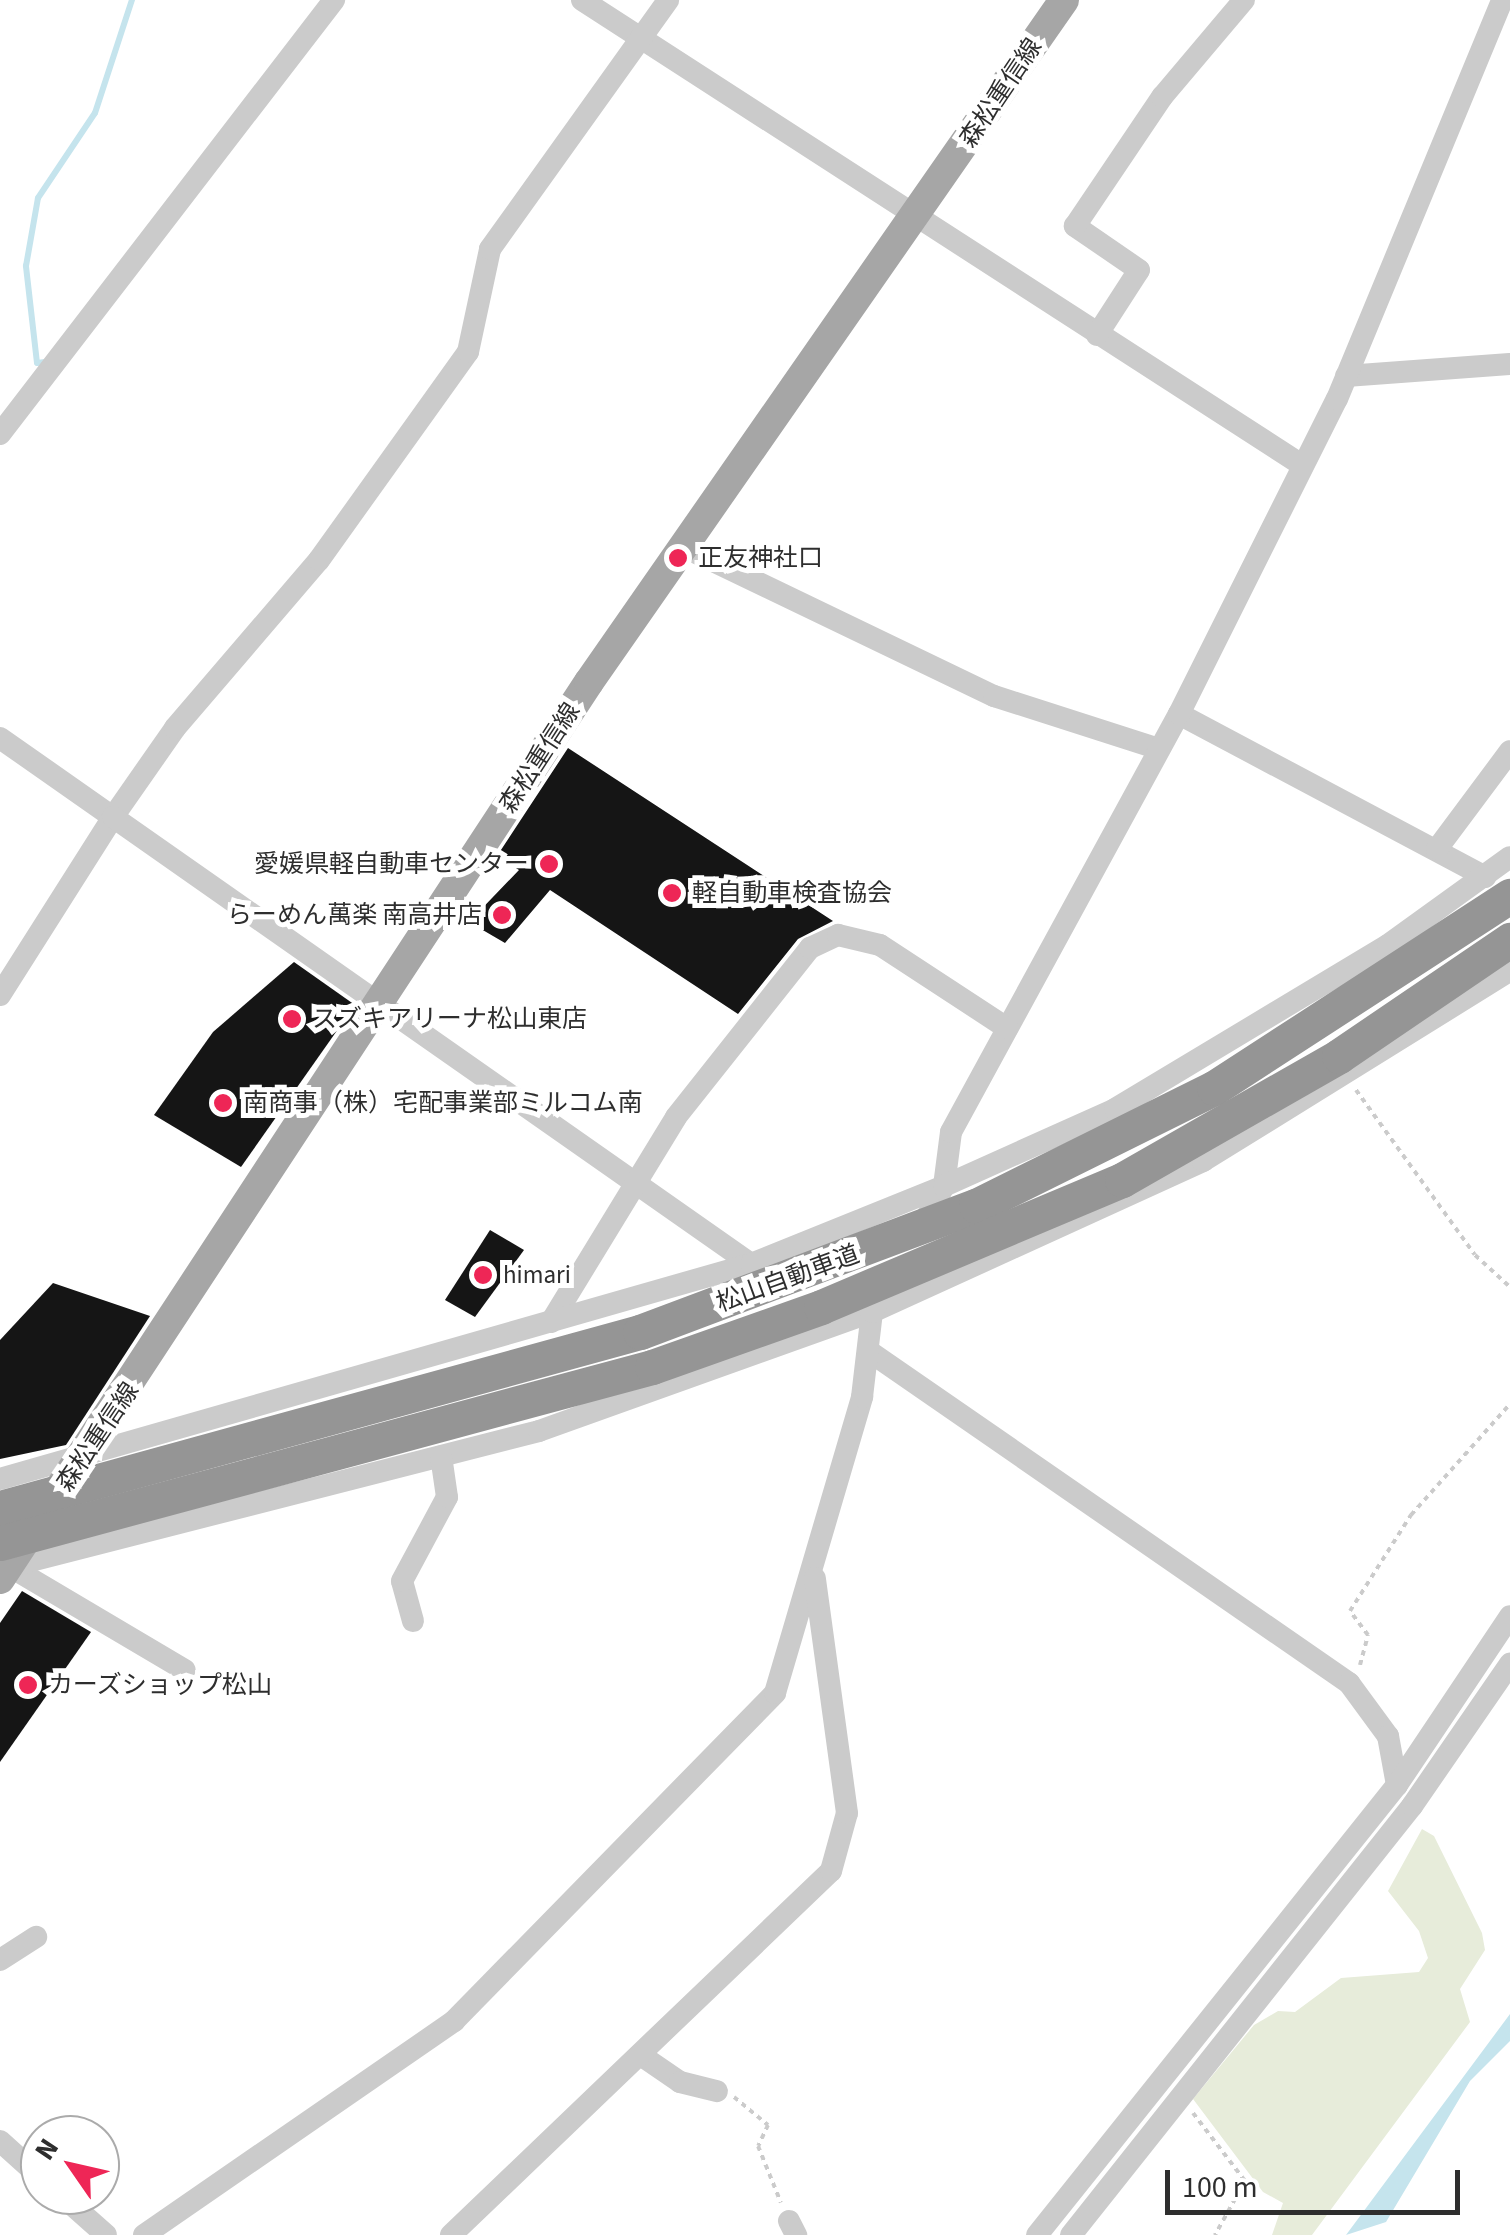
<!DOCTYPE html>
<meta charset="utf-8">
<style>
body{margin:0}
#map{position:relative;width:1510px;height:2235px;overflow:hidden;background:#fff;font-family:"Source Sans 3","Noto Sans JP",sans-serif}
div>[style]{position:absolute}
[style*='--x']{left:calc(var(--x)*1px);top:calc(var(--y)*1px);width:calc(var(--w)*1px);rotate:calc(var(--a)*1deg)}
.green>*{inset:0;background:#e7ecda}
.water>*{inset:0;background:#c5e4ed}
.stream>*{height:6px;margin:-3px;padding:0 3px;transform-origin:3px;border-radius:3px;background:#c5e4ed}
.building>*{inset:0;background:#151515}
.path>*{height:4px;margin-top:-2px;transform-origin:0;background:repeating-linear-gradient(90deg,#cbcbcb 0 5px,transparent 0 10px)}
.minor>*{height:22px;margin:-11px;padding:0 11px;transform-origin:11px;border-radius:11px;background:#cbcbcb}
.major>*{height:30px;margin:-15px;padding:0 15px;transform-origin:15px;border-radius:15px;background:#a6a6a6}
.highway-bridge>*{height:35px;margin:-17.5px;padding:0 17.5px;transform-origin:17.5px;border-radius:17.5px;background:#959595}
.dots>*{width:28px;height:28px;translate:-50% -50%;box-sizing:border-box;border:5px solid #fff;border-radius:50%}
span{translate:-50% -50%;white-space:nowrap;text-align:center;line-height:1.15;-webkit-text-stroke:10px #fff;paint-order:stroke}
.street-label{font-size:25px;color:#2e2e2e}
.poi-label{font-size:25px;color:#2e2e2e}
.left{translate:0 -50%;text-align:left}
.right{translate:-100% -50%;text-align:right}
.north{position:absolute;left:20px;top:2115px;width:100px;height:100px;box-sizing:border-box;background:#fff;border:2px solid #ababab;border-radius:50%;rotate:304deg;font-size:28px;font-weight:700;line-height:40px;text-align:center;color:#2e2e2e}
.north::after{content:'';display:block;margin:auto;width:35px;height:45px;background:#ee2656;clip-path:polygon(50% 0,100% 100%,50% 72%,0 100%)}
.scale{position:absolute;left:1165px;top:2170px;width:295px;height:45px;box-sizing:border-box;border:5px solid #2e2e2e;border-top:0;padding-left:12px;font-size:30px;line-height:35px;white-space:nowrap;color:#2e2e2e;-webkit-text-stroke:8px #fff;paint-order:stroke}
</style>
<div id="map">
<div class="green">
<i style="clip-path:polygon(1422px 1829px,1434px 1836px,1482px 1933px,1485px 1950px,1460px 1989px,1470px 2022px,1312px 2235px,1272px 2235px,1283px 2203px,1263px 2192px,1193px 2099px,1254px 2025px,1278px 2011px,1295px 2012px,1341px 1978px,1419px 1972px,1428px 1958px,1419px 1931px,1388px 1891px)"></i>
</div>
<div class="water">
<i style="clip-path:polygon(1510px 2014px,1510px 2041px,1470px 2081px,1386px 2222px,1346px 2235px)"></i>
</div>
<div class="stream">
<i style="--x:45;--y:362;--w:8;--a:173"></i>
<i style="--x:37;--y:363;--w:98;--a:-96.5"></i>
<i style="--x:26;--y:266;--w:69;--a:-80"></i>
<i style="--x:38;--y:198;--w:102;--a:-56.2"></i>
<i style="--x:95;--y:113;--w:119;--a:-71.9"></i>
</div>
<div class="building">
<i style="clip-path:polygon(568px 748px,833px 921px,798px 939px,738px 1014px,550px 890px,505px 943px,469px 922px,519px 870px,497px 856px)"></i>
<i style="clip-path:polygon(294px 962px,355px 1005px,241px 1167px,154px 1115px,213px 1032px)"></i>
<i style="clip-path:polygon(490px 1230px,524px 1250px,475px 1317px,445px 1300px)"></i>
<i style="clip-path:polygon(53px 1283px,150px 1316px,66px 1445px,0 1459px,0 1340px)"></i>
<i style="clip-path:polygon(22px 1591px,91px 1632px,0 1762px,0 1623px)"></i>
</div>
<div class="path">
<i style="--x:1356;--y:1090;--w:203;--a:54.2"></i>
<i style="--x:1475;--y:1255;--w:47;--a:42.4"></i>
<i style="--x:1360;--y:1665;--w:31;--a:-75"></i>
<i style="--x:1368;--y:1635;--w:30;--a:-127"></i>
<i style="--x:1350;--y:1611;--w:114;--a:-57.6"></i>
<i style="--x:1411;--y:1515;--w:149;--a:-48.3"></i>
<i style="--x:734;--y:2097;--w:44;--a:39.5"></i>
<i style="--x:768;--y:2125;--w:23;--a:115"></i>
<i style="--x:758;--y:2146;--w:61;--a:68"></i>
<i style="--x:1193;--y:2113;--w:86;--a:52.6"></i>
<i style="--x:1245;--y:2181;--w:62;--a:119.1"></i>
</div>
<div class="minor">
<i style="--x:582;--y:0;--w:857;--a:32.86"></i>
<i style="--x:1097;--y:335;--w:77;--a:-57.1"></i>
<i style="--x:1139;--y:270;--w:78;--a:-145.5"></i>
<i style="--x:1075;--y:226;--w:156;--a:-56"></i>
<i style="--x:1162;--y:97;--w:127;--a:-49.8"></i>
<i style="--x:1346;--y:376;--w:164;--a:-4.2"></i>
<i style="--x:0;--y:434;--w:548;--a:-52.42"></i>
<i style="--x:684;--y:547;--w:344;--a:25.7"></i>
<i style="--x:994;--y:696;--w:173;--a:17.8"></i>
<i style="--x:1179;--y:714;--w:347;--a:28"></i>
<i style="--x:0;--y:738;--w:138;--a:35"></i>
<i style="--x:113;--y:817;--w:108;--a:-55.1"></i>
<i style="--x:175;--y:728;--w:221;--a:-49.4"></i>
<i style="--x:319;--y:560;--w:256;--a:-54.4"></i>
<i style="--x:468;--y:352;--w:105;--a:-77.9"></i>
<i style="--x:490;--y:249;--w:306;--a:-54.4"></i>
<i style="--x:1437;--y:849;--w:122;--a:-53.3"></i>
<i style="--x:0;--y:995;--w:211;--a:-57.6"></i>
<i style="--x:113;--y:817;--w:779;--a:35.02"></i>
<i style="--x:921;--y:1227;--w:47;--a:-60.7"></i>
<i style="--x:944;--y:1186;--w:54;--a:-82.6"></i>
<i style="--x:951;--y:1132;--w:476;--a:-61.4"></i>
<i style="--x:1179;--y:714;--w:352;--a:-63.4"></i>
<i style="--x:1337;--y:399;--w:432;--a:-67.5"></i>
<i style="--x:551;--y:1322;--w:240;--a:-58.6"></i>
<i style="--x:676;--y:1117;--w:216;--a:-51.6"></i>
<i style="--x:810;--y:948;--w:31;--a:-25"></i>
<i style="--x:838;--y:935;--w:43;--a:13.4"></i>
<i style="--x:880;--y:945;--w:152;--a:33.2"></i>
<i style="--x:873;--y:1354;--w:579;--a:34.65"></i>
<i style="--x:1349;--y:1683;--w:66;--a:53.7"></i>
<i style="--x:1388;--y:1736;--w:50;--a:79.6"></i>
<i style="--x:0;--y:1479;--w:781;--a:-15.98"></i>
<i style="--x:751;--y:1264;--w:208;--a:-22"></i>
<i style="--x:944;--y:1186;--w:188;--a:-24.2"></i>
<i style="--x:1115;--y:1109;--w:318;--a:-31"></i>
<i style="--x:1388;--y:945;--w:150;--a:-35.8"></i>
<i style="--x:9;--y:1566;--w:204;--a:30.6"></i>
<i style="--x:3;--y:1568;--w:553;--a:-14.34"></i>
<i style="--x:539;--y:1431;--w:354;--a:-19.7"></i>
<i style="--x:872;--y:1312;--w:364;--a:-24.5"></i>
<i style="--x:1203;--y:1161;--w:361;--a:-31.8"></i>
<i style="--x:413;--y:1621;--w:41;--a:-105.4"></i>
<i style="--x:402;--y:1581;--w:95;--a:-61.8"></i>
<i style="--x:447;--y:1497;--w:41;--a:-98.3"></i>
<i style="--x:0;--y:1960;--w:43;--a:-32.6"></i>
<i style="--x:642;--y:2056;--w:46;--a:34.4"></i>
<i style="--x:680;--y:2082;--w:38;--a:14"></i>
<i style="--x:0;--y:2141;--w:54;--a:42"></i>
<i style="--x:61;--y:2195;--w:60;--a:41.6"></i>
<i style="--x:789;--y:2221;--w:16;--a:63"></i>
<i style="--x:144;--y:2235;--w:377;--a:-34.6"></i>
<i style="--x:454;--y:2021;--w:459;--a:-45.6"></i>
<i style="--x:775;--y:1693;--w:309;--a:-73.6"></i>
<i style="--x:862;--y:1397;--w:86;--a:-83.3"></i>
<i style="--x:872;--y:1312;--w:40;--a:-60.3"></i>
<i style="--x:451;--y:2235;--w:526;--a:-43.77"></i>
<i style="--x:831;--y:1871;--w:60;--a:-74.6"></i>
<i style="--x:847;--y:1813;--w:237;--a:-97.8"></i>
<i style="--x:1037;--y:2235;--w:576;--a:-51.34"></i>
<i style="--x:1397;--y:1785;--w:203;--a:-56.2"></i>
<i style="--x:1071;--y:2235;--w:548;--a:-51.52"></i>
<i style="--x:1412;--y:1806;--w:173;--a:-55.4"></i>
</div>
<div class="major">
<i style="--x:0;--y:1579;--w:1073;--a:-56.71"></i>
<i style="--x:589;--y:682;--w:831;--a:-55.14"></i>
</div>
<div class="highway-bridge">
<i style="--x:0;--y:1508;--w:664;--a:-15.38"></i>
<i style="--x:640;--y:1332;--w:359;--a:-20.6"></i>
<i style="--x:976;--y:1206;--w:266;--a:-26.4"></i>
<i style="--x:1214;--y:1088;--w:353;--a:-33"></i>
<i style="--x:0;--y:1543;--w:675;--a:-15.11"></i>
<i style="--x:652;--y:1367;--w:179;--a:-19.5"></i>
<i style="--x:821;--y:1307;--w:327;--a:-22.9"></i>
<i style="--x:1122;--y:1180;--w:250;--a:-29.7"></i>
<i style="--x:1339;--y:1056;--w:207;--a:-34.2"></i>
</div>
<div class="dots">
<i style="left:678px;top:558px;background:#ee2656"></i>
<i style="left:549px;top:864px;background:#ee2656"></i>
<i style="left:672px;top:893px;background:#ee2656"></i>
<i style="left:502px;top:915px;background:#ee2656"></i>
<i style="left:292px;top:1019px;background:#ee2656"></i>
<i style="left:223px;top:1103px;background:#ee2656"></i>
<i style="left:483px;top:1275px;background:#ee2656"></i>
<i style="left:28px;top:1685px;background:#ee2656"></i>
</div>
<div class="street-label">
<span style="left:1001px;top:93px;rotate:-56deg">森松重信線</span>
<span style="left:540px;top:758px;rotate:-57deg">森松重信線</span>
<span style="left:788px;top:1279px;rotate:-20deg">松山自動車道</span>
<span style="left:98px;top:1437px;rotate:-56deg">森松重信線</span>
</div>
<div class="poi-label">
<span class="left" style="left:698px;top:558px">正友神社口</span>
<span class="right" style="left:529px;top:864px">愛媛県軽自動車センター</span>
<span class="left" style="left:692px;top:893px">軽自動車検査協会</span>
<span class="right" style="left:482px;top:915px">らーめん萬楽 南高井店</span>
<span class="left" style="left:312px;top:1019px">スズキアリーナ松山東店</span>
<span class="left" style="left:243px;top:1103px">南商事（株）宅配事業部ミルコム南</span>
<span class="left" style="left:503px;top:1275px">himari</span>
<span class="left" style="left:48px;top:1685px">カーズショップ松山</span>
</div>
<div class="north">N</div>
<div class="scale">100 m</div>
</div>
